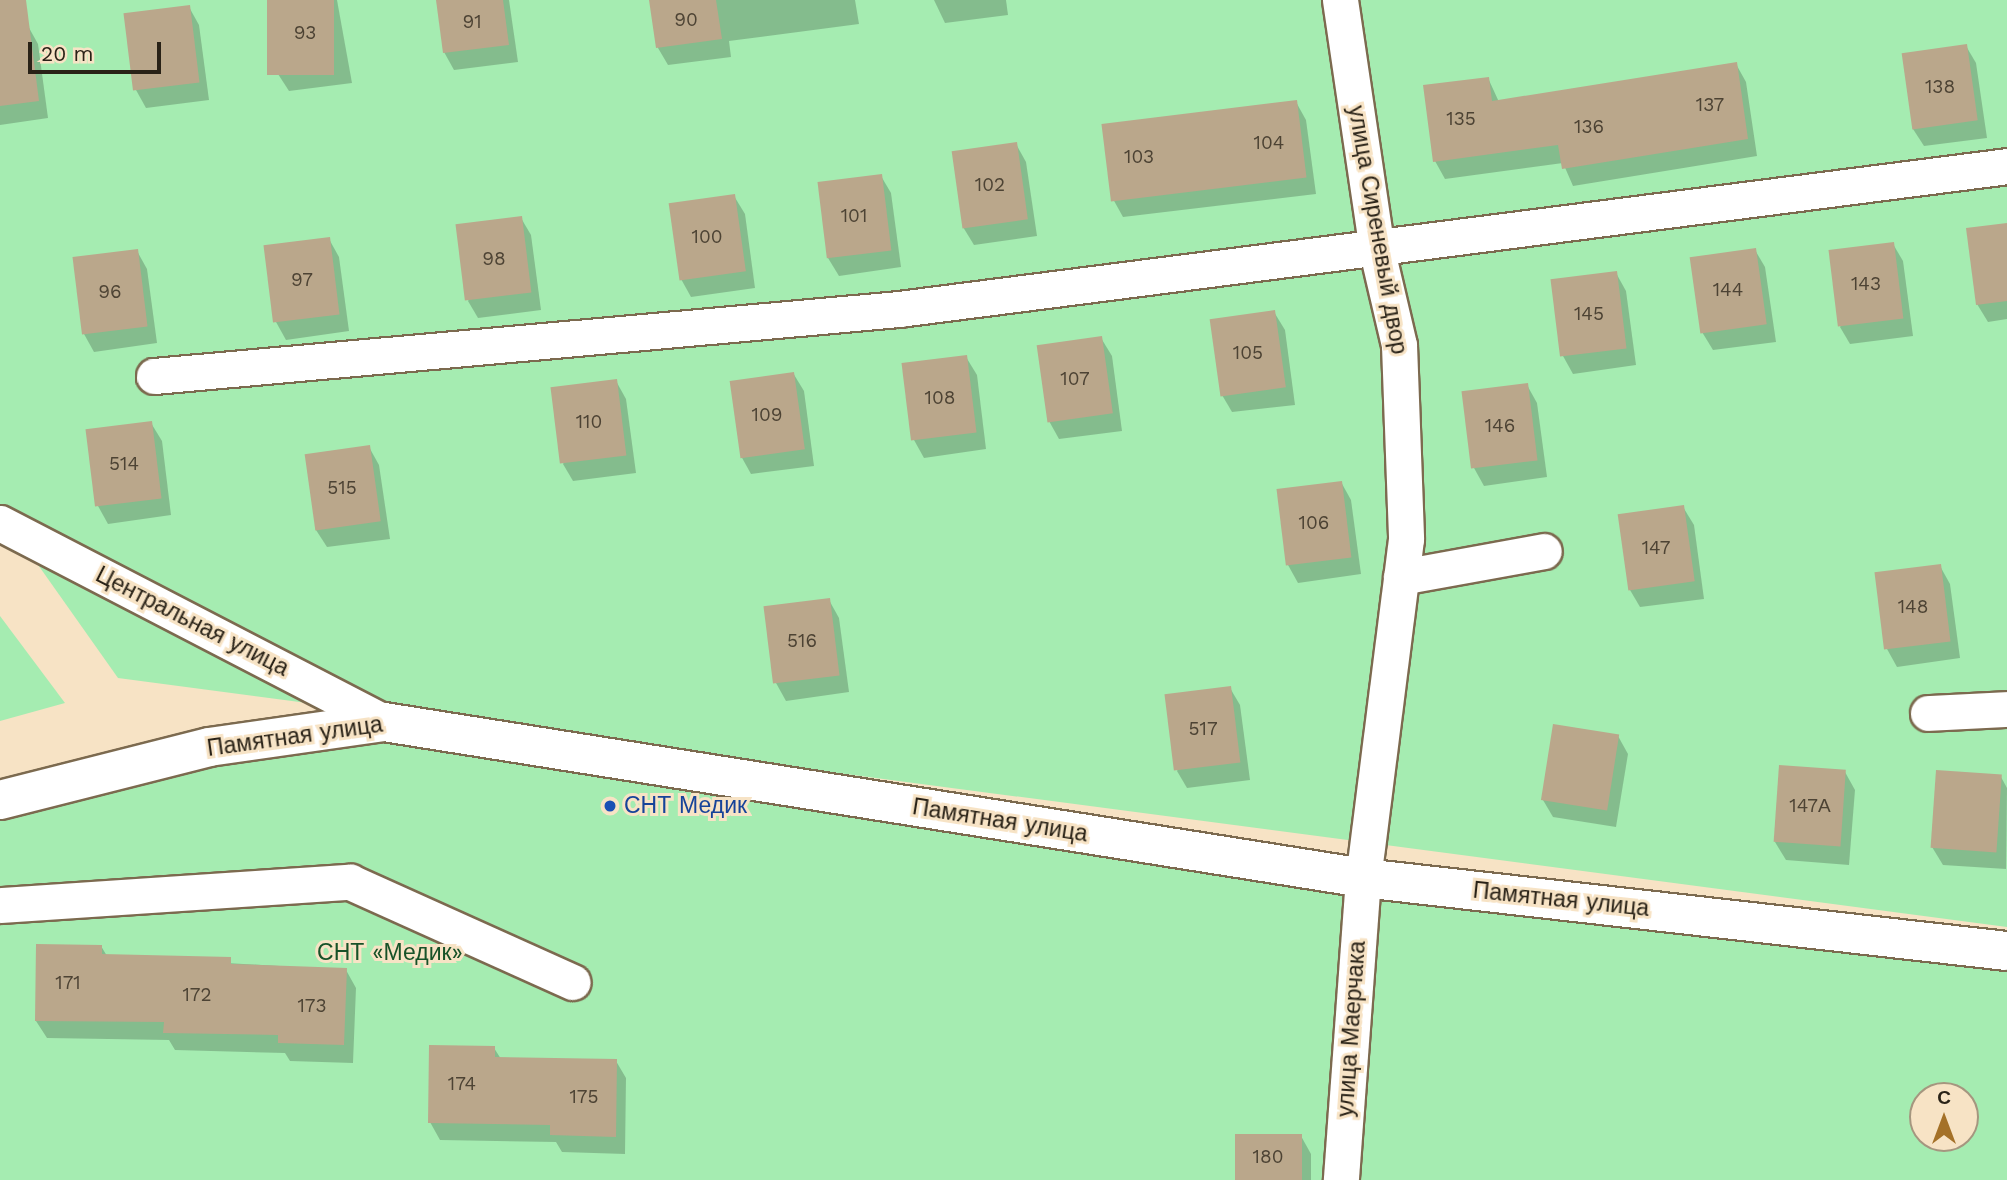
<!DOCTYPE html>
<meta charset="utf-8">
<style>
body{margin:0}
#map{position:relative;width:2007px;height:1180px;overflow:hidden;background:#f7e3c5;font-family:"Work Sans",sans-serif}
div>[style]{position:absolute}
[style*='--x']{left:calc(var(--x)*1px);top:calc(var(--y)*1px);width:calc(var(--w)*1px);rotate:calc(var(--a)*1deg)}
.green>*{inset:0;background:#a5ecb1}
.shadow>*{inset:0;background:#0003}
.building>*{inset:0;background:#baa78b;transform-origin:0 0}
.roads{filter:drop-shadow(2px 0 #7c6a4f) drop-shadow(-2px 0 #7c6a4f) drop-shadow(0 2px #7c6a4f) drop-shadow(0 -2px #7c6a4f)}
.street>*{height:35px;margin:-17.5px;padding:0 17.5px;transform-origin:17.5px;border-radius:17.5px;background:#fff}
.secondary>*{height:38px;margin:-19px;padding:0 19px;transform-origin:19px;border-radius:19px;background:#fff}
.dots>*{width:19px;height:19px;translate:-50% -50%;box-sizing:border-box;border:4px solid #f7e3c5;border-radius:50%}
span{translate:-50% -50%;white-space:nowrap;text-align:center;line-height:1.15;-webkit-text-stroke:6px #f7e3c5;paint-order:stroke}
.number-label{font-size:19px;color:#4d4334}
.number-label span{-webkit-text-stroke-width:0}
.street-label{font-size:23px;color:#292217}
.transit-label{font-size:23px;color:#164399}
.left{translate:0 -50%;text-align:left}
.park-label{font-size:23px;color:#175228}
.north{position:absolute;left:1909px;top:1082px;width:70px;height:70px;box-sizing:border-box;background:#f7e3c5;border:2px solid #a5967f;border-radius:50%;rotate:0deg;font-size:19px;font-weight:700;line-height:28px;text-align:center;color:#292217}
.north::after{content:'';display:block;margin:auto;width:24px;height:32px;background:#a47128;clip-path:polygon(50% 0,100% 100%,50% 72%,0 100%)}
.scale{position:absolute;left:28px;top:42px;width:133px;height:32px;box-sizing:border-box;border:4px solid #292217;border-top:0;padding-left:9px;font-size:21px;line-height:24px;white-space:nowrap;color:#292217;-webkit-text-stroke:5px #f7e3c5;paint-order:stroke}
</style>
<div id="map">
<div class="green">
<i style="clip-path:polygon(0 0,2007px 0,2007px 927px,118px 678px,0 511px)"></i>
<i style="clip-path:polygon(0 616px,65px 703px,0 721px)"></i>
<i style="clip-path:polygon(evenodd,384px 722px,2007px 959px,2007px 1180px,0 1180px,0 800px,384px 722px,1923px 1096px,1965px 1096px,1965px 1138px,1923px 1138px,1923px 1096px)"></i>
</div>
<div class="shadow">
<i style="clip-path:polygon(268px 0,337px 0,352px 83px,289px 91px,278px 74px)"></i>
<i style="clip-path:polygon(437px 0,509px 0,518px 62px,454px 70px,444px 52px)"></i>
<i style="clip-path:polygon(651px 0,855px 0,859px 24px,729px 41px,731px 57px,668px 65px,658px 48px)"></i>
<i style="clip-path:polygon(934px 0,1006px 0,1008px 15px,945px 23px)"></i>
<i style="clip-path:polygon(189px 7px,199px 25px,209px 100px,146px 108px,136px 90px)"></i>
<i style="clip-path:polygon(28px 26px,38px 44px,48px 118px,0 125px,0 30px)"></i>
<i style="clip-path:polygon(1966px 46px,1976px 63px,1987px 138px,1924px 146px,1913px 129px)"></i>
<i style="clip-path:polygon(1736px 64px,1746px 82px,1757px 156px,1573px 186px,1563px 163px,1445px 179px,1435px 161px,1488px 78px,1499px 102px)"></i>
<i style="clip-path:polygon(1296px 102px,1306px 120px,1316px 194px,1123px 217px,1113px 199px)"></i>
<i style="clip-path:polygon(1016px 144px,1026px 162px,1037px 236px,974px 245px,963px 227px)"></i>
<i style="clip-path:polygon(881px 176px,891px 193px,901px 267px,839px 276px,828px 258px)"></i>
<i style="clip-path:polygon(734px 196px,745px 214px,755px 288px,691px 297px,681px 279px)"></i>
<i style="clip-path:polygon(521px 218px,531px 235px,541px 310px,478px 318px,468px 301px)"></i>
<i style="clip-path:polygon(2007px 225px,2007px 319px,1988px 322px,1977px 304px)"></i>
<i style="clip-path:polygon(329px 239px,339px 257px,349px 331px,286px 340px,276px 322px)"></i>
<i style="clip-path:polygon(1893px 244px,1903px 261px,1913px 336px,1850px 344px,1840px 327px)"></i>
<i style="clip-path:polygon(1755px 250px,1765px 267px,1776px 342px,1713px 350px,1702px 332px)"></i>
<i style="clip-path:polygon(137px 251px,147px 269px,157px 343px,94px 352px,84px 334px)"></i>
<i style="clip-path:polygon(1616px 273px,1626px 291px,1636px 365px,1573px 374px,1563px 356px)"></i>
<i style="clip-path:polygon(1274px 312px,1285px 330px,1295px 405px,1232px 412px,1222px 395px)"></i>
<i style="clip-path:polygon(1101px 338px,1112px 356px,1122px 431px,1059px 439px,1049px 421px)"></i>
<i style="clip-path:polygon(966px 357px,977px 375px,986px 449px,924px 458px,914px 440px)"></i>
<i style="clip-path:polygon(793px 373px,804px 391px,814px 466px,751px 474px,741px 456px)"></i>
<i style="clip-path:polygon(616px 381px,626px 399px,636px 473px,573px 481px,563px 464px)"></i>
<i style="clip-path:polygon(1527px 385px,1537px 403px,1547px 477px,1484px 486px,1474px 468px)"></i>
<i style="clip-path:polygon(151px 423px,162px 441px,171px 515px,108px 524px,98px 506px)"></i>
<i style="clip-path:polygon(369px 447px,379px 465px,390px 539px,327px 547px,316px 530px)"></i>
<i style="clip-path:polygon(1341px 482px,1351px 500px,1361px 574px,1298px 583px,1288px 565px)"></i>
<i style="clip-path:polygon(1683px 507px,1694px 525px,1704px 599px,1640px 607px,1630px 590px)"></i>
<i style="clip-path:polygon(1940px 566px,1950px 584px,1960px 658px,1897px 667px,1887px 649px)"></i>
<i style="clip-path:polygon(829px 600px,839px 618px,849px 692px,786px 701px,776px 683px)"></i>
<i style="clip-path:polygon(1230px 688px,1240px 705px,1250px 780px,1187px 788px,1177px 771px)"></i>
<i style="clip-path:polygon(1618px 736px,1628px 754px,1616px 827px,1553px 817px,1543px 800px)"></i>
<i style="clip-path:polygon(1845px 772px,1855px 790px,1849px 865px,1786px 860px,1775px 842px)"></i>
<i style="clip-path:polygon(2001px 777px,2007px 788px,2006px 869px,1943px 865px,1932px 847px)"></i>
<i style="clip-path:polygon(101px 946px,107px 956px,346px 970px,356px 988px,353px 1063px,290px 1061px,285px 1053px,175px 1050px,169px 1040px,47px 1038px,36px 1021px)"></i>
<i style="clip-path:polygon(494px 1048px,501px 1059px,616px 1061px,626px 1078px,625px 1154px,562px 1152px,556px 1142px,440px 1140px,430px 1122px)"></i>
<i style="clip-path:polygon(1301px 1136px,1311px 1154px,1311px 1180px,1236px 1180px)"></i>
</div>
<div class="building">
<i style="clip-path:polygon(0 0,26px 0,39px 101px,0 106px)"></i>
<i style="left:267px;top:0;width:67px;height:75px"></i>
<i style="clip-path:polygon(436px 0,503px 0,509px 45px,443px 53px)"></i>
<i style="clip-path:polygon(649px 0,716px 0,722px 39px,656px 48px)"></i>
<i style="left:190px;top:5px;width:78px;height:67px;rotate:83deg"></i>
<i style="left:1967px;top:44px;width:77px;height:66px;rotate:82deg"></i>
<i style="clip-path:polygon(1737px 62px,1748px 139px,1562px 169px,1558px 145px,1433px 162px,1423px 85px,1489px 77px,1492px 101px)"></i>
<i style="left:1297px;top:100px;width:78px;height:197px;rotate:83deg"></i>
<i style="left:1017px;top:142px;width:78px;height:66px;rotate:82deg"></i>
<i style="left:882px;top:174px;width:77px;height:65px;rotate:83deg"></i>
<i style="left:735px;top:194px;width:78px;height:67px;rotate:82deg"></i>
<i style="left:522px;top:216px;width:77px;height:67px;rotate:83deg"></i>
<i style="clip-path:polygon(2007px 223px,2007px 301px,1976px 305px,1966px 228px)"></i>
<i style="left:330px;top:237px;width:78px;height:67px;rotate:83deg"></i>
<i style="left:1894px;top:242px;width:77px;height:66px;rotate:83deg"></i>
<i style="left:1756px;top:248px;width:77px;height:67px;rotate:82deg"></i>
<i style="left:138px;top:249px;width:78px;height:66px;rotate:83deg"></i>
<i style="left:1617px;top:271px;width:78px;height:67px;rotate:83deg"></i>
<i style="left:1275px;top:310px;width:78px;height:66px;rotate:82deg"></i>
<i style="left:1102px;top:336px;width:78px;height:66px;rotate:82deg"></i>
<i style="left:967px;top:355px;width:78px;height:66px;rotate:83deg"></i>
<i style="left:794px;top:372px;width:78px;height:65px;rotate:82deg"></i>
<i style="left:617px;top:379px;width:77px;height:67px;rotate:83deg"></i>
<i style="left:1528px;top:383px;width:78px;height:67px;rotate:83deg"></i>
<i style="left:152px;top:421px;width:78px;height:67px;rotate:83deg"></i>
<i style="left:370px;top:445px;width:77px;height:66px;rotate:82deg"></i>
<i style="left:1342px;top:481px;width:77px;height:66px;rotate:83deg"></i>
<i style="left:1684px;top:505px;width:77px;height:67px;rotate:82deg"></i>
<i style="left:1941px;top:564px;width:78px;height:67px;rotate:83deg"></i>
<i style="left:830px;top:598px;width:78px;height:67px;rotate:83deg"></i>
<i style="left:1231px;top:686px;width:77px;height:67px;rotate:83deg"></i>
<i style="left:1553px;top:724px;width:67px;height:77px;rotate:9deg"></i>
<i style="left:1779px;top:765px;width:67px;height:77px;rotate:4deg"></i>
<i style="left:1936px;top:770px;width:66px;height:78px;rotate:4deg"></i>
<i style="clip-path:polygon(36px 944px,102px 945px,102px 954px,231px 957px,231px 964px,347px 968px,344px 1045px,278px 1043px,278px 1035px,163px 1033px,164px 1022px,35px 1021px)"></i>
<i style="clip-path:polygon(429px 1045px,495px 1046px,495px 1057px,617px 1059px,616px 1137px,550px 1135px,550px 1125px,428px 1123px)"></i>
<i style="left:1235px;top:1134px;width:67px;height:46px"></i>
</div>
<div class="roads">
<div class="street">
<i style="--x:1340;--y:0;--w:254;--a:81.6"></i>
<i style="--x:1377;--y:251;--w:97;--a:76.8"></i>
<i style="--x:1399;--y:345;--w:194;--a:87.9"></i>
<i style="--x:1406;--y:539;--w:342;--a:97.2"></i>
<i style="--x:1363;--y:878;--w:303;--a:94.2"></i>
<i style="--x:154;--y:376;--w:748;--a:-5.14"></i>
<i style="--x:899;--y:309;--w:1117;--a:-7.35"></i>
<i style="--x:0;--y:523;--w:433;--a:27.4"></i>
<i style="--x:1401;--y:577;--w:145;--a:-10.3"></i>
<i style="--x:1928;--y:713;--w:79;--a:-2.9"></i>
<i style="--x:0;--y:905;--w:351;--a:-3.8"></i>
<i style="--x:350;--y:882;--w:244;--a:24.2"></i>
</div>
<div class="secondary">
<i style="--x:0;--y:800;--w:216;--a:-14.2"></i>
<i style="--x:209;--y:747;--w:177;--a:-8.1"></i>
<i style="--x:384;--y:722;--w:991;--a:9.05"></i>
<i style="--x:1363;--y:878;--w:648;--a:6.47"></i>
</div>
</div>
<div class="dots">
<i style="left:610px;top:806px;background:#1a4fb4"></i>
</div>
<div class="number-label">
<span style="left:686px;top:20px">90</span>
<span style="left:472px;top:22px">91</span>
<span style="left:305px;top:33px">93</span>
<span style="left:1940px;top:87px">138</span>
<span style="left:1710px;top:105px">137</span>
<span style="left:1461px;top:119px">135</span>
<span style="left:1589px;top:127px">136</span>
<span style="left:1269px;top:143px">104</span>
<span style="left:1139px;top:157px">103</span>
<span style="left:990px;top:185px">102</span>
<span style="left:854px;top:216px">101</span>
<span style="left:707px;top:237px">100</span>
<span style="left:494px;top:259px">98</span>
<span style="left:302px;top:280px">97</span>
<span style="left:1866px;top:284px">143</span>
<span style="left:1728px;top:290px">144</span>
<span style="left:110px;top:292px">96</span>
<span style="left:1589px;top:314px">145</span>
<span style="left:1248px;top:353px">105</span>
<span style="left:1075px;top:379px">107</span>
<span style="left:940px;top:398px">108</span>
<span style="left:767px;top:415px">109</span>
<span style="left:589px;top:422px">110</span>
<span style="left:1500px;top:426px">146</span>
<span style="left:124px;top:464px">514</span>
<span style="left:342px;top:488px">515</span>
<span style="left:1314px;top:523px">106</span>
<span style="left:1656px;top:548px">147</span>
<span style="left:1913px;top:607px">148</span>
<span style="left:802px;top:641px">516</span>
<span style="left:1203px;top:729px">517</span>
<span style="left:1810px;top:806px">147А</span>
<span style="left:68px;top:983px">171</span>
<span style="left:197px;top:995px">172</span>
<span style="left:312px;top:1006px">173</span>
<span style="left:462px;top:1084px">174</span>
<span style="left:584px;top:1097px">175</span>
<span style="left:1268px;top:1157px">180</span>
</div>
<div class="street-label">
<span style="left:1377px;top:230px;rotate:80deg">улица Сиреневый двор</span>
<span style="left:192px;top:622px;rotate:27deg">Центральная улица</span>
<span style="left:295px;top:737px;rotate:-8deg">Памятная улица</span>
<span style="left:1000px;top:821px;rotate:9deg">Памятная улица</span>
<span style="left:1561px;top:900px;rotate:6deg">Памятная улица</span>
<span style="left:1352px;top:1029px;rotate:-86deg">улица Маерчака</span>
</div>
<div class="transit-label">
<span class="left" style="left:624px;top:806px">СНТ Медик</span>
</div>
<div class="park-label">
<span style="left:390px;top:953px">СНТ «Медик»</span>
</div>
<div class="north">С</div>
<div class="scale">20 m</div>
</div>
